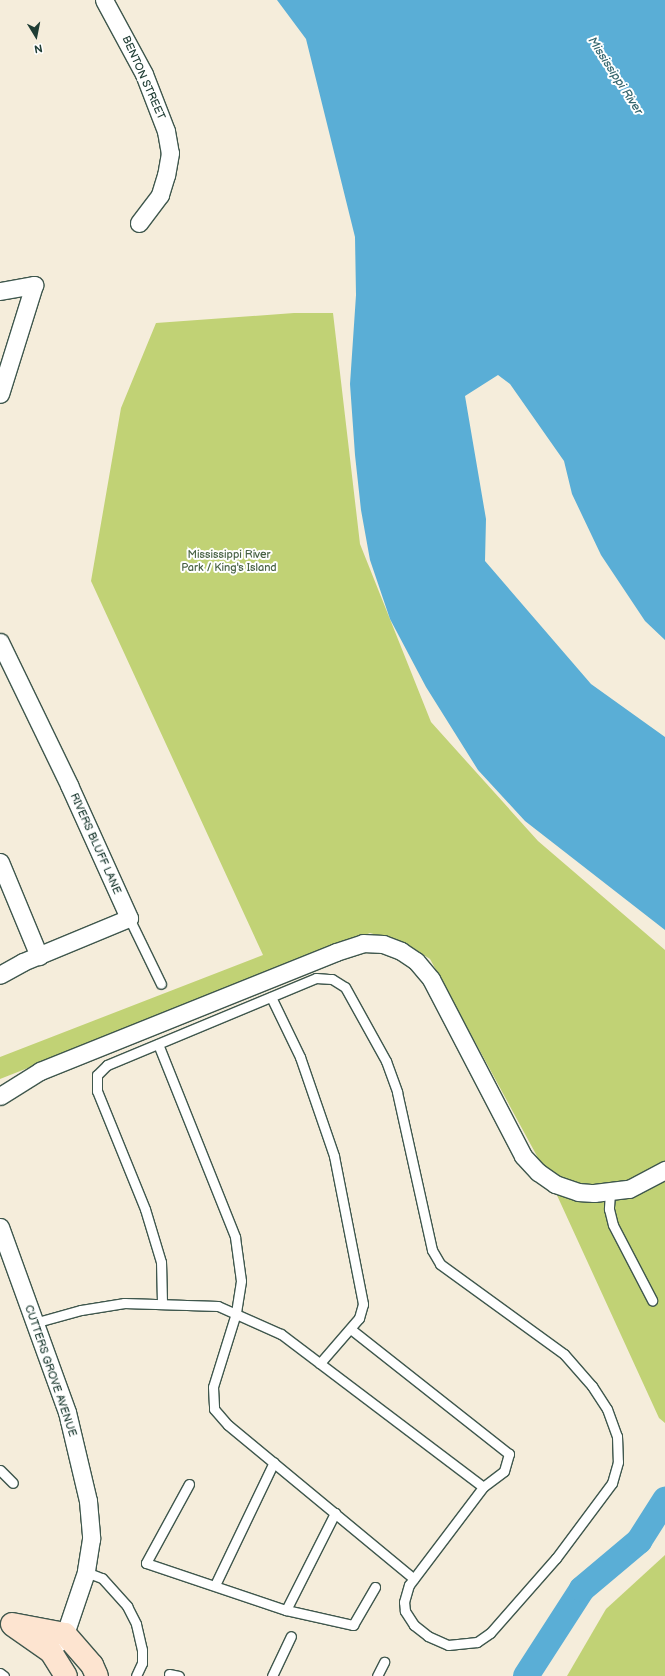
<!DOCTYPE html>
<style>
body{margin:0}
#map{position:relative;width:665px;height:1676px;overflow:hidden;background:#f5eddb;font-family:"Balsamiq Sans",sans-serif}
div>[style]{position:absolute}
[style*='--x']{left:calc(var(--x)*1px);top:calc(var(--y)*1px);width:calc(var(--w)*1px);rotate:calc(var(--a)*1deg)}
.green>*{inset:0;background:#c1d275}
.water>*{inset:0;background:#5aaed6}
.river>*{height:26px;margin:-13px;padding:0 13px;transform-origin:13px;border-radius:13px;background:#5aaed6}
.roads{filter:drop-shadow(1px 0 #3f574d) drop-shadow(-1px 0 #3f574d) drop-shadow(0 1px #3f574d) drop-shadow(0 -1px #3f574d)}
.service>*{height:9px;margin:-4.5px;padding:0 4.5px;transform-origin:4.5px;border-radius:4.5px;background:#fff}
.minor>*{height:17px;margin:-8.5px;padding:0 8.5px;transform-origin:8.5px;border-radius:8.5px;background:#fff}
.secondary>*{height:22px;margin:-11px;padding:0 11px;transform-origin:11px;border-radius:11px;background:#fde4d0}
span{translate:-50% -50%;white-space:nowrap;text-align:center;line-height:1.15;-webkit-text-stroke:4px #fff;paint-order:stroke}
.street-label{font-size:11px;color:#1f3d34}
.park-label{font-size:11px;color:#486244}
.water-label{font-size:12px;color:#34656d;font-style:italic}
.north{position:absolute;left:16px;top:16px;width:40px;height:40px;-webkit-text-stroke:3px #fff;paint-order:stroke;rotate:170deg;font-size:11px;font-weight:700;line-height:16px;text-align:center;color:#1f3d34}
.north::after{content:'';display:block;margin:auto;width:14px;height:18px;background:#1f3d34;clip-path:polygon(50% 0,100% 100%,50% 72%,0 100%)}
</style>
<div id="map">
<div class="green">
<i style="clip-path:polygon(294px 313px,333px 313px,360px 544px,431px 722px,538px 841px,665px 950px,665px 1423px,659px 1418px,550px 1180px,430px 959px,405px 943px,370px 933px,0 1079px,0 1057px,263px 955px,91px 581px,121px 408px,156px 323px)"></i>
<i style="clip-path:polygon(665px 1555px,665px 1676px,567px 1676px,606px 1609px)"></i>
</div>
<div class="water">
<i style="clip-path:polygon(277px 0,665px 0,665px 640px,645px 621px,601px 555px,572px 494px,564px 461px,510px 384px,498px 375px,465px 396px,486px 519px,485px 561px,591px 684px,665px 737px,665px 930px,525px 821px,478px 770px,426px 687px,390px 619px,370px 560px,361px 510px,355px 455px,350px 384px,356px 295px,355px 237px,306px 39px)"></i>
</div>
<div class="river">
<i style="--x:526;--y:1676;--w:103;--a:-57.2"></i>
<i style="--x:582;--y:1589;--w:75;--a:-40.1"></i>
<i style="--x:639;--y:1541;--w:49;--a:-57.6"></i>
</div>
<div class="roads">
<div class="service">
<i style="--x:129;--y:918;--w:73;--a:64.1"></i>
<i style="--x:271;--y:997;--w:67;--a:64.2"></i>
<i style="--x:300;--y:1057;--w:105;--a:71"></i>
<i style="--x:334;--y:1156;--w:151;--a:78.9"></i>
<i style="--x:363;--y:1304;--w:15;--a:106"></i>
<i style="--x:359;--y:1318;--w:60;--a:130.9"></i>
<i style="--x:158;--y:1044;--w:208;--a:68.2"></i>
<i style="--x:235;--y:1237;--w:44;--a:82.2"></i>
<i style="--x:241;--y:1281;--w:32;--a:99"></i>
<i style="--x:236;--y:1313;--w:77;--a:107.3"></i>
<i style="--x:213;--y:1387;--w:22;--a:87"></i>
<i style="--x:214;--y:1409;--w:21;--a:49"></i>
<i style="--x:228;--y:1425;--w:241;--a:39.6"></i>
<i style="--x:610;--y:1193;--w:16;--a:94"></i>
<i style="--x:609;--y:1209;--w:16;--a:76"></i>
<i style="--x:613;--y:1225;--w:85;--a:62.5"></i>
<i style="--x:162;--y:1302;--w:40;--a:-91.4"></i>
<i style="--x:161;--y:1262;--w:55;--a:-106.8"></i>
<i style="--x:145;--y:1209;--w:127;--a:-112.1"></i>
<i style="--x:97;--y:1091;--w:16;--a:-90"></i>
<i style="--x:97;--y:1075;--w:14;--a:-45"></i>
<i style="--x:107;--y:1065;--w:226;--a:-22.6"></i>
<i style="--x:316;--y:978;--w:16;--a:4"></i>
<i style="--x:332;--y:979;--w:15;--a:32"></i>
<i style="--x:345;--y:987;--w:85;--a:61"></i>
<i style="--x:386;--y:1061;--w:33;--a:70"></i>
<i style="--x:397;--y:1092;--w:162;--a:77.5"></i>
<i style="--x:432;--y:1250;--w:16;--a:60"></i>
<i style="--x:440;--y:1264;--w:153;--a:36"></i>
<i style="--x:564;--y:1354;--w:43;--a:48.8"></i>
<i style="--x:592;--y:1386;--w:27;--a:57"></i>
<i style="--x:607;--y:1409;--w:29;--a:70"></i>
<i style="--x:617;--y:1436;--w:26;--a:88"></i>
<i style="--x:618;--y:1462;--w:22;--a:106"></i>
<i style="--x:612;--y:1483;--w:94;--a:126.7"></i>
<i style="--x:556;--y:1558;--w:100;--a:131.3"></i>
<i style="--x:490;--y:1633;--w:16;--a:145"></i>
<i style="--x:477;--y:1642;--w:29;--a:174"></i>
<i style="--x:448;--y:1645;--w:22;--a:-156"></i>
<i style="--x:428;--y:1636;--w:18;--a:-142"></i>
<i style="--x:414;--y:1625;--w:17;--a:-123"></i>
<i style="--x:405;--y:1611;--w:9;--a:-96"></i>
<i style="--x:404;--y:1602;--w:18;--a:-74"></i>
<i style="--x:409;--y:1585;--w:123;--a:-52.9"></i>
<i style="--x:483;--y:1487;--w:26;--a:-37"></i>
<i style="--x:504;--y:1471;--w:18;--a:-74"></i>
<i style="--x:509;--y:1454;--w:201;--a:-141.7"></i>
<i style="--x:34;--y:1323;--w:49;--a:-15.5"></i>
<i style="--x:81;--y:1310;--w:44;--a:-9.2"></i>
<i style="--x:124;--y:1303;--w:94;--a:1.8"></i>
<i style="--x:218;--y:1306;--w:69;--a:24"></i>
<i style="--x:281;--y:1334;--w:253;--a:37.1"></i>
<i style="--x:0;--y:1470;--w:18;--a:45"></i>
<i style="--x:189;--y:1484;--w:90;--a:118.6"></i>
<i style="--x:146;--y:1563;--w:148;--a:18.6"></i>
<i style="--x:286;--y:1610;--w:69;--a:12.6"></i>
<i style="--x:353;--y:1625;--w:44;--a:-59.9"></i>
<i style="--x:86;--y:1572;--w:17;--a:21"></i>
<i style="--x:102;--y:1578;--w:38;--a:48"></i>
<i style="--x:127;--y:1606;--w:20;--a:63"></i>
<i style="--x:136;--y:1624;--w:27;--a:77"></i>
<i style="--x:142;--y:1650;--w:13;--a:90"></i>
<i style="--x:142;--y:1663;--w:14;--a:115"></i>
<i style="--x:215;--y:1585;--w:136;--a:-64.4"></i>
<i style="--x:286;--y:1610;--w:109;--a:-63.2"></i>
<i style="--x:0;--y:1673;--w:5;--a:37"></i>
<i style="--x:169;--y:1674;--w:10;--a:11"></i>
<i style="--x:272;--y:1676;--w:44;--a:-64.6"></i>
<i style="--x:377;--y:1676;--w:16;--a:-63"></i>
</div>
<div class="minor">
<i style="--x:104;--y:0;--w:84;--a:61.6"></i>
<i style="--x:144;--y:74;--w:61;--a:68.9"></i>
<i style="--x:166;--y:131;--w:22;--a:80"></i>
<i style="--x:170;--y:153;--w:22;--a:100"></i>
<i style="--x:166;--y:175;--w:21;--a:107"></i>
<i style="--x:160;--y:195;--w:35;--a:127"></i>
<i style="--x:0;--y:291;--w:35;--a:-10"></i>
<i style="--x:34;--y:285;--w:114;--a:107.3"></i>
<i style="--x:0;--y:642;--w:159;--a:64.2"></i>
<i style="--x:69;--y:785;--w:146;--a:65.7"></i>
<i style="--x:129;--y:918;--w:115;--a:157.5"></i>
<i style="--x:23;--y:962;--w:26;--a:151"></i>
<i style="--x:0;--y:862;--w:102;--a:67.5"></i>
<i style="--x:0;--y:1096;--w:47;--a:-32"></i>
<i style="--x:40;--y:1071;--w:319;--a:-21.9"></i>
<i style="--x:336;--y:952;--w:28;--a:-18"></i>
<i style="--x:363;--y:943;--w:20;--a:3"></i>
<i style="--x:383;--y:944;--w:19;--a:21"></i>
<i style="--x:401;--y:951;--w:18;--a:34"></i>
<i style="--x:416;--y:961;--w:23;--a:50"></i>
<i style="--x:431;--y:979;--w:199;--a:62.5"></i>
<i style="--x:523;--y:1156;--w:22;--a:47"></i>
<i style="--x:538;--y:1172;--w:21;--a:35"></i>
<i style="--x:555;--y:1184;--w:24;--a:19"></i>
<i style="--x:578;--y:1192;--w:16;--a:4"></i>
<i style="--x:594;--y:1193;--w:35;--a:-7"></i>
<i style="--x:629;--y:1189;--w:41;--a:-27.8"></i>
<i style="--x:0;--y:1227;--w:197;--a:70.1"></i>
<i style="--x:67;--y:1412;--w:91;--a:76.7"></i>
<i style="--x:88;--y:1501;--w:38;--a:85"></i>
<i style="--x:91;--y:1539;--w:33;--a:99"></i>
<i style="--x:86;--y:1572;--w:65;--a:108.7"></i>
<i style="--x:65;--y:1634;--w:13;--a:129"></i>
</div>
<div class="secondary">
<i style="--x:12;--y:1624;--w:54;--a:10.7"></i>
<i style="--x:65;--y:1634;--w:41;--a:48.9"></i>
<i style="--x:92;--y:1665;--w:12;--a:66"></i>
<i style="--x:14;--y:1626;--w:45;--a:35.1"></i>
<i style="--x:51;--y:1652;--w:28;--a:58"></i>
</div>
</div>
<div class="street-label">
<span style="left:143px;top:78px;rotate:66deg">BENTON STREET</span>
<span style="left:95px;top:844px;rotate:66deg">RIVERS BLUFF LANE</span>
<span style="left:50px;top:1371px;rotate:71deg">CUTTERS GROVE AVENUE</span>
</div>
<div class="park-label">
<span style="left:229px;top:562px">Mississippi River<br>Park / King's Island</span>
</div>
<div class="water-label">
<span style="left:615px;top:76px;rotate:57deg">Mississippi River</span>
</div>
<div class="north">N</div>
</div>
